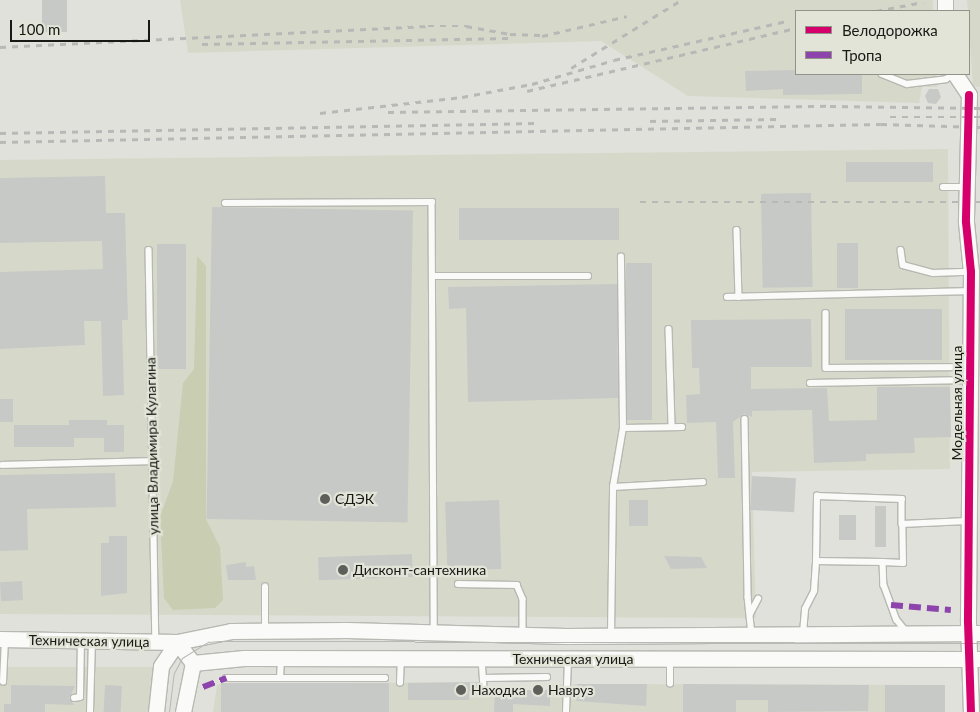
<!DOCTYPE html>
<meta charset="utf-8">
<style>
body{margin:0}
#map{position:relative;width:980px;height:712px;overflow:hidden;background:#e0e1da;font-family:Lato,sans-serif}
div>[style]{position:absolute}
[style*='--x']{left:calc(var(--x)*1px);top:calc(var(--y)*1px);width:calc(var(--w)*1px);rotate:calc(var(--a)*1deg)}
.built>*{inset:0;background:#d6d9ca;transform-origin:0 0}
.green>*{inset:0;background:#c9ceb2}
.building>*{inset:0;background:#c7c9c7;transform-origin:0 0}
.roads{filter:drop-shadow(1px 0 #b7b8b2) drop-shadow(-1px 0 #b7b8b2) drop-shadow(0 1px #b7b8b2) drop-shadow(0 -1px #b7b8b2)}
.lane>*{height:5.5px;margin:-2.75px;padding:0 2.75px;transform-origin:2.75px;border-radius:2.75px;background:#fafaf9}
.secondary>*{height:15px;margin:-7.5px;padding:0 7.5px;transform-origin:7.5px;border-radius:7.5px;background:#fafaf9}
.tram>*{height:1px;margin:-0.5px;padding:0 0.5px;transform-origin:0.5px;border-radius:0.5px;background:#b8b8b7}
.rail>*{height:2.5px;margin-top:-1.25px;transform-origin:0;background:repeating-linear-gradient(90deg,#b8b8b7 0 6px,transparent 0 12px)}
.quiet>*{height:6px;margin-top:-3px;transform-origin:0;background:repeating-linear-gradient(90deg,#8e44ad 0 12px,transparent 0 18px)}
.cycleway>*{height:8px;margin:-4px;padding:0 4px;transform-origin:4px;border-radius:4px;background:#d6006c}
.dots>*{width:14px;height:14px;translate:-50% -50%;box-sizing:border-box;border:2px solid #e1e4d7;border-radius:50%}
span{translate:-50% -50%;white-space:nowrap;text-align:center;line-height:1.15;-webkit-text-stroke:4.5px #e1e4d7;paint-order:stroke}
.street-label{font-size:14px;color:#181915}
.poi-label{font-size:14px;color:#181915}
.left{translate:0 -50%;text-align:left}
.legend{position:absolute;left:795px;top:10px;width:175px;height:65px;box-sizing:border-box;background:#e1e4d7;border:1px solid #919389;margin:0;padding:6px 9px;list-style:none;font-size:15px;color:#181915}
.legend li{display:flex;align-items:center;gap:10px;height:25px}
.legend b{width:25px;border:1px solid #919389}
.scale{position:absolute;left:10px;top:20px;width:140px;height:22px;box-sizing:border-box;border:2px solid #181915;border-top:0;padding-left:6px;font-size:15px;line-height:18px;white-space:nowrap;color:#181915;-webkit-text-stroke:4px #e1e4d7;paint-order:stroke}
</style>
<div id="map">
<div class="built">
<i style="clip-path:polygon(180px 0,933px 0,933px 11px,796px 11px,796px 74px,936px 74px,937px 87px,922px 87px,919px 103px,688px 96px,601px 41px,188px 53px)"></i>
<i style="clip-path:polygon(967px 0,980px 0,980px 87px,973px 86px)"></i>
<i style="clip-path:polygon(948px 149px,950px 469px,752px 472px,756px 618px,0 614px,0 160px)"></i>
<i style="left:0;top:667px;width:152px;height:45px"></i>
<i style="clip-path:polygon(479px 682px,480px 691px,549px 690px,550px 685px,577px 684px,945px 685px,945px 712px,213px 712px,217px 685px,221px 684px)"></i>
</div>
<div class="green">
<i style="clip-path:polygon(197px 256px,206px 266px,206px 519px,220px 547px,223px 600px,215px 608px,173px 610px,164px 598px,160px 517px,173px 481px,183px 383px,194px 369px)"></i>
</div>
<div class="building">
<i style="left:42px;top:0;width:25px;height:32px"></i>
<i style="clip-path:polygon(796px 70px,796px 74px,862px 74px,862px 94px,783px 95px,783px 89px,746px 91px,745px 71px)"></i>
<i style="clip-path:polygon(929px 89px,938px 89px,941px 97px,936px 104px,928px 103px,925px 96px)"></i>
<i style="left:933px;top:162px;width:20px;height:87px;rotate:90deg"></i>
<i style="clip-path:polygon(105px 176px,106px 213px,125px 213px,128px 320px,122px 320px,124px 395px,103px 396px,101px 321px,84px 321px,85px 345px,0 349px,0 272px,103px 269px,102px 241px,0 243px,0 178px)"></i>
<i style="left:811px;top:193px;width:94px;height:50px;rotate:89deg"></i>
<i style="left:212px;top:207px;width:201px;height:312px;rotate:1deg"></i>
<i style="left:459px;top:208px;width:160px;height:32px"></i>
<i style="left:837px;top:243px;width:21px;height:45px"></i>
<i style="left:157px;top:244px;width:29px;height:125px"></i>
<i style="left:626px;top:263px;width:26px;height:157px"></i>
<i style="clip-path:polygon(617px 284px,618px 398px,468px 402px,466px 308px,449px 309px,448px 287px)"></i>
<i style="left:942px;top:309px;width:51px;height:97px;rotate:90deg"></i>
<i style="clip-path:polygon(811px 319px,812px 367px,751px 367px,751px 389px,827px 388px,829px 421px,877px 420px,877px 387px,950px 387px,951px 437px,914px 438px,915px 453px,866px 454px,866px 461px,814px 463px,812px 410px,752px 411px,752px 417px,744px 414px,733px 422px,735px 478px,718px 478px,716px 422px,687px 423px,686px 395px,700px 394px,699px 368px,692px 368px,691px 320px)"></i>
<i style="left:13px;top:399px;width:23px;height:13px;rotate:90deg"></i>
<i style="clip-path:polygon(69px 420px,107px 420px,107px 425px,124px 425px,124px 452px,104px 452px,104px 438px,74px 438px,74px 447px,14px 447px,14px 425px,69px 425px)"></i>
<i style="clip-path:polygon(115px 473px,116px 507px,27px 509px,28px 550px,0 551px,0 475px)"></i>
<i style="left:752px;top:476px;width:44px;height:34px;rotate:3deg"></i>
<i style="left:499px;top:500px;width:69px;height:54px;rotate:88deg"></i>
<i style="left:629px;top:500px;width:19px;height:26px"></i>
<i style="left:875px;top:506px;width:11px;height:41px"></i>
<i style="left:839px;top:515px;width:17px;height:25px"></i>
<i style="clip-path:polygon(109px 536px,127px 536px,127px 593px,101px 596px,101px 543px,109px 543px)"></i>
<i style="left:412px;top:554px;width:23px;height:94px;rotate:88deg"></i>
<i style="clip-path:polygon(664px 556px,701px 557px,707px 568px,671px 569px)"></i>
<i style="clip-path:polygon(246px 562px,246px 567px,254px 566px,256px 580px,228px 580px,226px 565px)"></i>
<i style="left:22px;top:581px;width:19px;height:22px;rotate:87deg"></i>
<i style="clip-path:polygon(479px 682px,480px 691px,469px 691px,469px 700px,408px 700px,408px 683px)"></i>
<i style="left:389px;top:683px;width:29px;height:168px;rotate:90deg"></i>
<i style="clip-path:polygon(577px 684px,647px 684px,646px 706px,576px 701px)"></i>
<i style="clip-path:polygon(683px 684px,869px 685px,868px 711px,768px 712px,768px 700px,736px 700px,736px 712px,683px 712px)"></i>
<i style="clip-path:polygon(11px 685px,75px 686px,69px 698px,74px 705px,45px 704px,45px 712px,4px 712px,4px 704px,11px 704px)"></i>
<i style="left:105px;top:685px;width:17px;height:27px;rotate:3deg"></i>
<i style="left:945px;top:685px;width:27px;height:60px;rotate:90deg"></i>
<i style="clip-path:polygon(495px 690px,550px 690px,550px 706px,513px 704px,513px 712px,494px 712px)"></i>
</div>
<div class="roads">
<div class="lane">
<i style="--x:882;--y:74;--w:27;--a:22"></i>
<i style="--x:907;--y:84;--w:39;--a:-7"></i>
<i style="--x:946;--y:79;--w:9;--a:-32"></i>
<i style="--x:943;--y:187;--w:23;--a:0"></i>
<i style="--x:225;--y:203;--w:207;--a:-0.3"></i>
<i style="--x:432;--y:202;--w:430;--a:89.7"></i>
<i style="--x:737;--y:230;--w:67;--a:88.3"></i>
<i style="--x:149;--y:250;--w:390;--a:89"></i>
<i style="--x:901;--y:250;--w:15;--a:82"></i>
<i style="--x:903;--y:265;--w:31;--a:15"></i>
<i style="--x:933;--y:273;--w:36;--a:-2"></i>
<i style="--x:433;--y:276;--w:155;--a:0"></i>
<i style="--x:727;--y:297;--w:243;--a:-1.4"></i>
<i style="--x:826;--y:313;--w:55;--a:90"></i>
<i style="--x:826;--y:368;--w:144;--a:-0.4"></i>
<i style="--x:669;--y:329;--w:98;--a:88.2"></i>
<i style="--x:810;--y:383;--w:159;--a:-1.1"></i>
<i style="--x:745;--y:419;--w:178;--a:89"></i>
<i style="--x:748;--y:597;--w:37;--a:84"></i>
<i style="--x:623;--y:428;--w:59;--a:-1"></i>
<i style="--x:2;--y:465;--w:151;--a:-1.5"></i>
<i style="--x:613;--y:487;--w:90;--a:-3.2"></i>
<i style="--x:816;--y:561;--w:65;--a:-89.1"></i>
<i style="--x:817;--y:496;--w:85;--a:2"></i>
<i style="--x:902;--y:499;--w:25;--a:90"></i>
<i style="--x:883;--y:562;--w:20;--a:3"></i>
<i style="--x:903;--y:563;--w:39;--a:-91"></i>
<i style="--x:902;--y:524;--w:65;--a:-2.6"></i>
<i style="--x:458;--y:584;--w:59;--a:1"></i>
<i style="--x:517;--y:585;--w:15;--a:67"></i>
<i style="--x:523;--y:599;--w:34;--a:90"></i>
<i style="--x:750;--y:614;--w:17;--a:-62"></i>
<i style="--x:265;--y:630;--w:43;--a:-90"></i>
<i style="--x:803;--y:633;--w:24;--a:-85"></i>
<i style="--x:805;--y:609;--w:20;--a:-63"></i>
<i style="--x:814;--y:591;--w:30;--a:-86"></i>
<i style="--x:816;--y:561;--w:67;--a:0.9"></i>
<i style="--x:883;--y:562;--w:23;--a:88"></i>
<i style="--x:884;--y:585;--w:37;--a:70"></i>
<i style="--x:897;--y:620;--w:14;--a:51"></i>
<i style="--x:611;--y:634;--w:147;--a:-89.2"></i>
<i style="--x:613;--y:487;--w:60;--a:-80.4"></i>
<i style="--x:623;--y:428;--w:171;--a:-90.7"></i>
<i style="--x:482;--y:659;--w:30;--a:86"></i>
<i style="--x:226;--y:678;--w:159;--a:0"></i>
<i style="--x:280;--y:678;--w:18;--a:-87"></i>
<i style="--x:483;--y:678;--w:64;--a:-0.9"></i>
<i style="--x:3;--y:682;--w:42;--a:-87.3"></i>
<i style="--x:400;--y:683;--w:23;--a:-88"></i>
<i style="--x:670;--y:684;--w:25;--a:-90"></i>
<i style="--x:74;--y:698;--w:6;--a:-9"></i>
<i style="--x:80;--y:697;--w:56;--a:-89"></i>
<i style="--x:90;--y:712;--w:71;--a:-88.4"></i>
<i style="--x:566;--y:712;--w:52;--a:-87.8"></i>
</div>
<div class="secondary">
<i style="--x:945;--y:0;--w:11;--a:90"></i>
<i style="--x:955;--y:74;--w:25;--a:56"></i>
<i style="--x:969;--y:95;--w:127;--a:91.4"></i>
<i style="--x:966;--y:222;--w:50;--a:84.3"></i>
<i style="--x:971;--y:272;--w:350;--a:90.5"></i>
<i style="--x:968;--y:622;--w:90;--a:88.1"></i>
<i style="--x:0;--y:639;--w:177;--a:1"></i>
<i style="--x:177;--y:642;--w:55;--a:-11.5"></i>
<i style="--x:231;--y:631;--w:116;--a:-0.5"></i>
<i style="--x:347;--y:630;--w:219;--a:1.6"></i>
<i style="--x:566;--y:636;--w:414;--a:-0.4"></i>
<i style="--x:177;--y:642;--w:26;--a:53"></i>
<i style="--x:193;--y:663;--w:51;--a:-5.6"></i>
<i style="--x:244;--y:658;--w:736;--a:0.08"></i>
<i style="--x:156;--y:712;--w:46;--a:-83.8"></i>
<i style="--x:161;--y:666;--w:29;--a:-56"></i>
<i style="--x:183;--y:712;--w:50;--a:-78.5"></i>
</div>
</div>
<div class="tram">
<i style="--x:169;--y:712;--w:39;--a:-83"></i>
<i style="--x:174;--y:673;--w:17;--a:-62"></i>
<i style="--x:182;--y:658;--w:31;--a:-32"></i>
<i style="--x:208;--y:642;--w:11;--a:-5"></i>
<i style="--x:219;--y:641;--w:761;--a:0.15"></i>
</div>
<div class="rail">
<i style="--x:876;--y:11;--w:48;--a:-10.8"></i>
<i style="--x:542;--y:36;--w:87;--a:-13.2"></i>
<i style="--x:202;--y:44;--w:312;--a:-1.1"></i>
<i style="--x:0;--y:47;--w:429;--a:-2.8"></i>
<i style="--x:428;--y:26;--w:38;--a:0"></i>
<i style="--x:466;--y:26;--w:45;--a:10.3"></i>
<i style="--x:510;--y:34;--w:38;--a:2"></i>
<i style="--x:571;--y:68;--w:129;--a:-31.7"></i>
<i style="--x:527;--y:91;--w:276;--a:-13.2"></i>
<i style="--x:388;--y:112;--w:442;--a:-0.8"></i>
<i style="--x:830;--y:106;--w:150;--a:0.8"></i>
<i style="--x:320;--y:113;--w:143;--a:-6.4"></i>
<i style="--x:462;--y:97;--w:71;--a:-10.5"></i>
<i style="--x:532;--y:84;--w:85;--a:-16.3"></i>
<i style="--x:614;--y:60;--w:177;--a:-12.7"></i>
<i style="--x:890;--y:117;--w:90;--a:0"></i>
<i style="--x:650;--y:121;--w:127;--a:-0.9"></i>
<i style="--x:0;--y:133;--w:535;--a:-1.07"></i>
<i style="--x:0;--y:142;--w:881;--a:-1.17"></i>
<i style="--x:881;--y:124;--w:99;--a:1.7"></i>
<i style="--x:640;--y:202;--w:340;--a:0"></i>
</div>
<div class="quiet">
<i style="--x:891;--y:605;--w:60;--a:4.8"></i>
<i style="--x:203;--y:687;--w:25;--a:-21"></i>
</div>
<div class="cycleway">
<i style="--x:969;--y:95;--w:127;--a:91.4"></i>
<i style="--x:966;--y:222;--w:50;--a:84.3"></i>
<i style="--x:971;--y:272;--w:350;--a:90.5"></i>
<i style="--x:968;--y:622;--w:90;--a:88.1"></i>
</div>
<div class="dots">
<i style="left:325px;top:499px;background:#5e5f5a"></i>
<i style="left:343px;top:570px;background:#5e5f5a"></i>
<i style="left:461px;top:690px;background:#5e5f5a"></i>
<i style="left:538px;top:690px;background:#5e5f5a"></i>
</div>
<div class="street-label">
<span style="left:957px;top:403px;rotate:-90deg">Модельная улица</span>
<span style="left:152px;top:446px;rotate:-91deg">улица Владимира Кулагина</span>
<span style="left:89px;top:641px;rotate:1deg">Техническая улица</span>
<span style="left:573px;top:659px">Техническая улица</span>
</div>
<div class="poi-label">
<span class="left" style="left:335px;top:499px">СДЭК</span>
<span class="left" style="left:353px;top:570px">Дисконт-сантехника</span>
<span class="left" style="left:471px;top:690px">Находка</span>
<span class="left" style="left:548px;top:690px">Навруз</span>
</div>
<ul class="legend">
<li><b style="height:6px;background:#d6006c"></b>Велодорожка</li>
<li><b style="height:6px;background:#8e44ad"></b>Тропа</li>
</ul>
<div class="scale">100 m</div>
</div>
